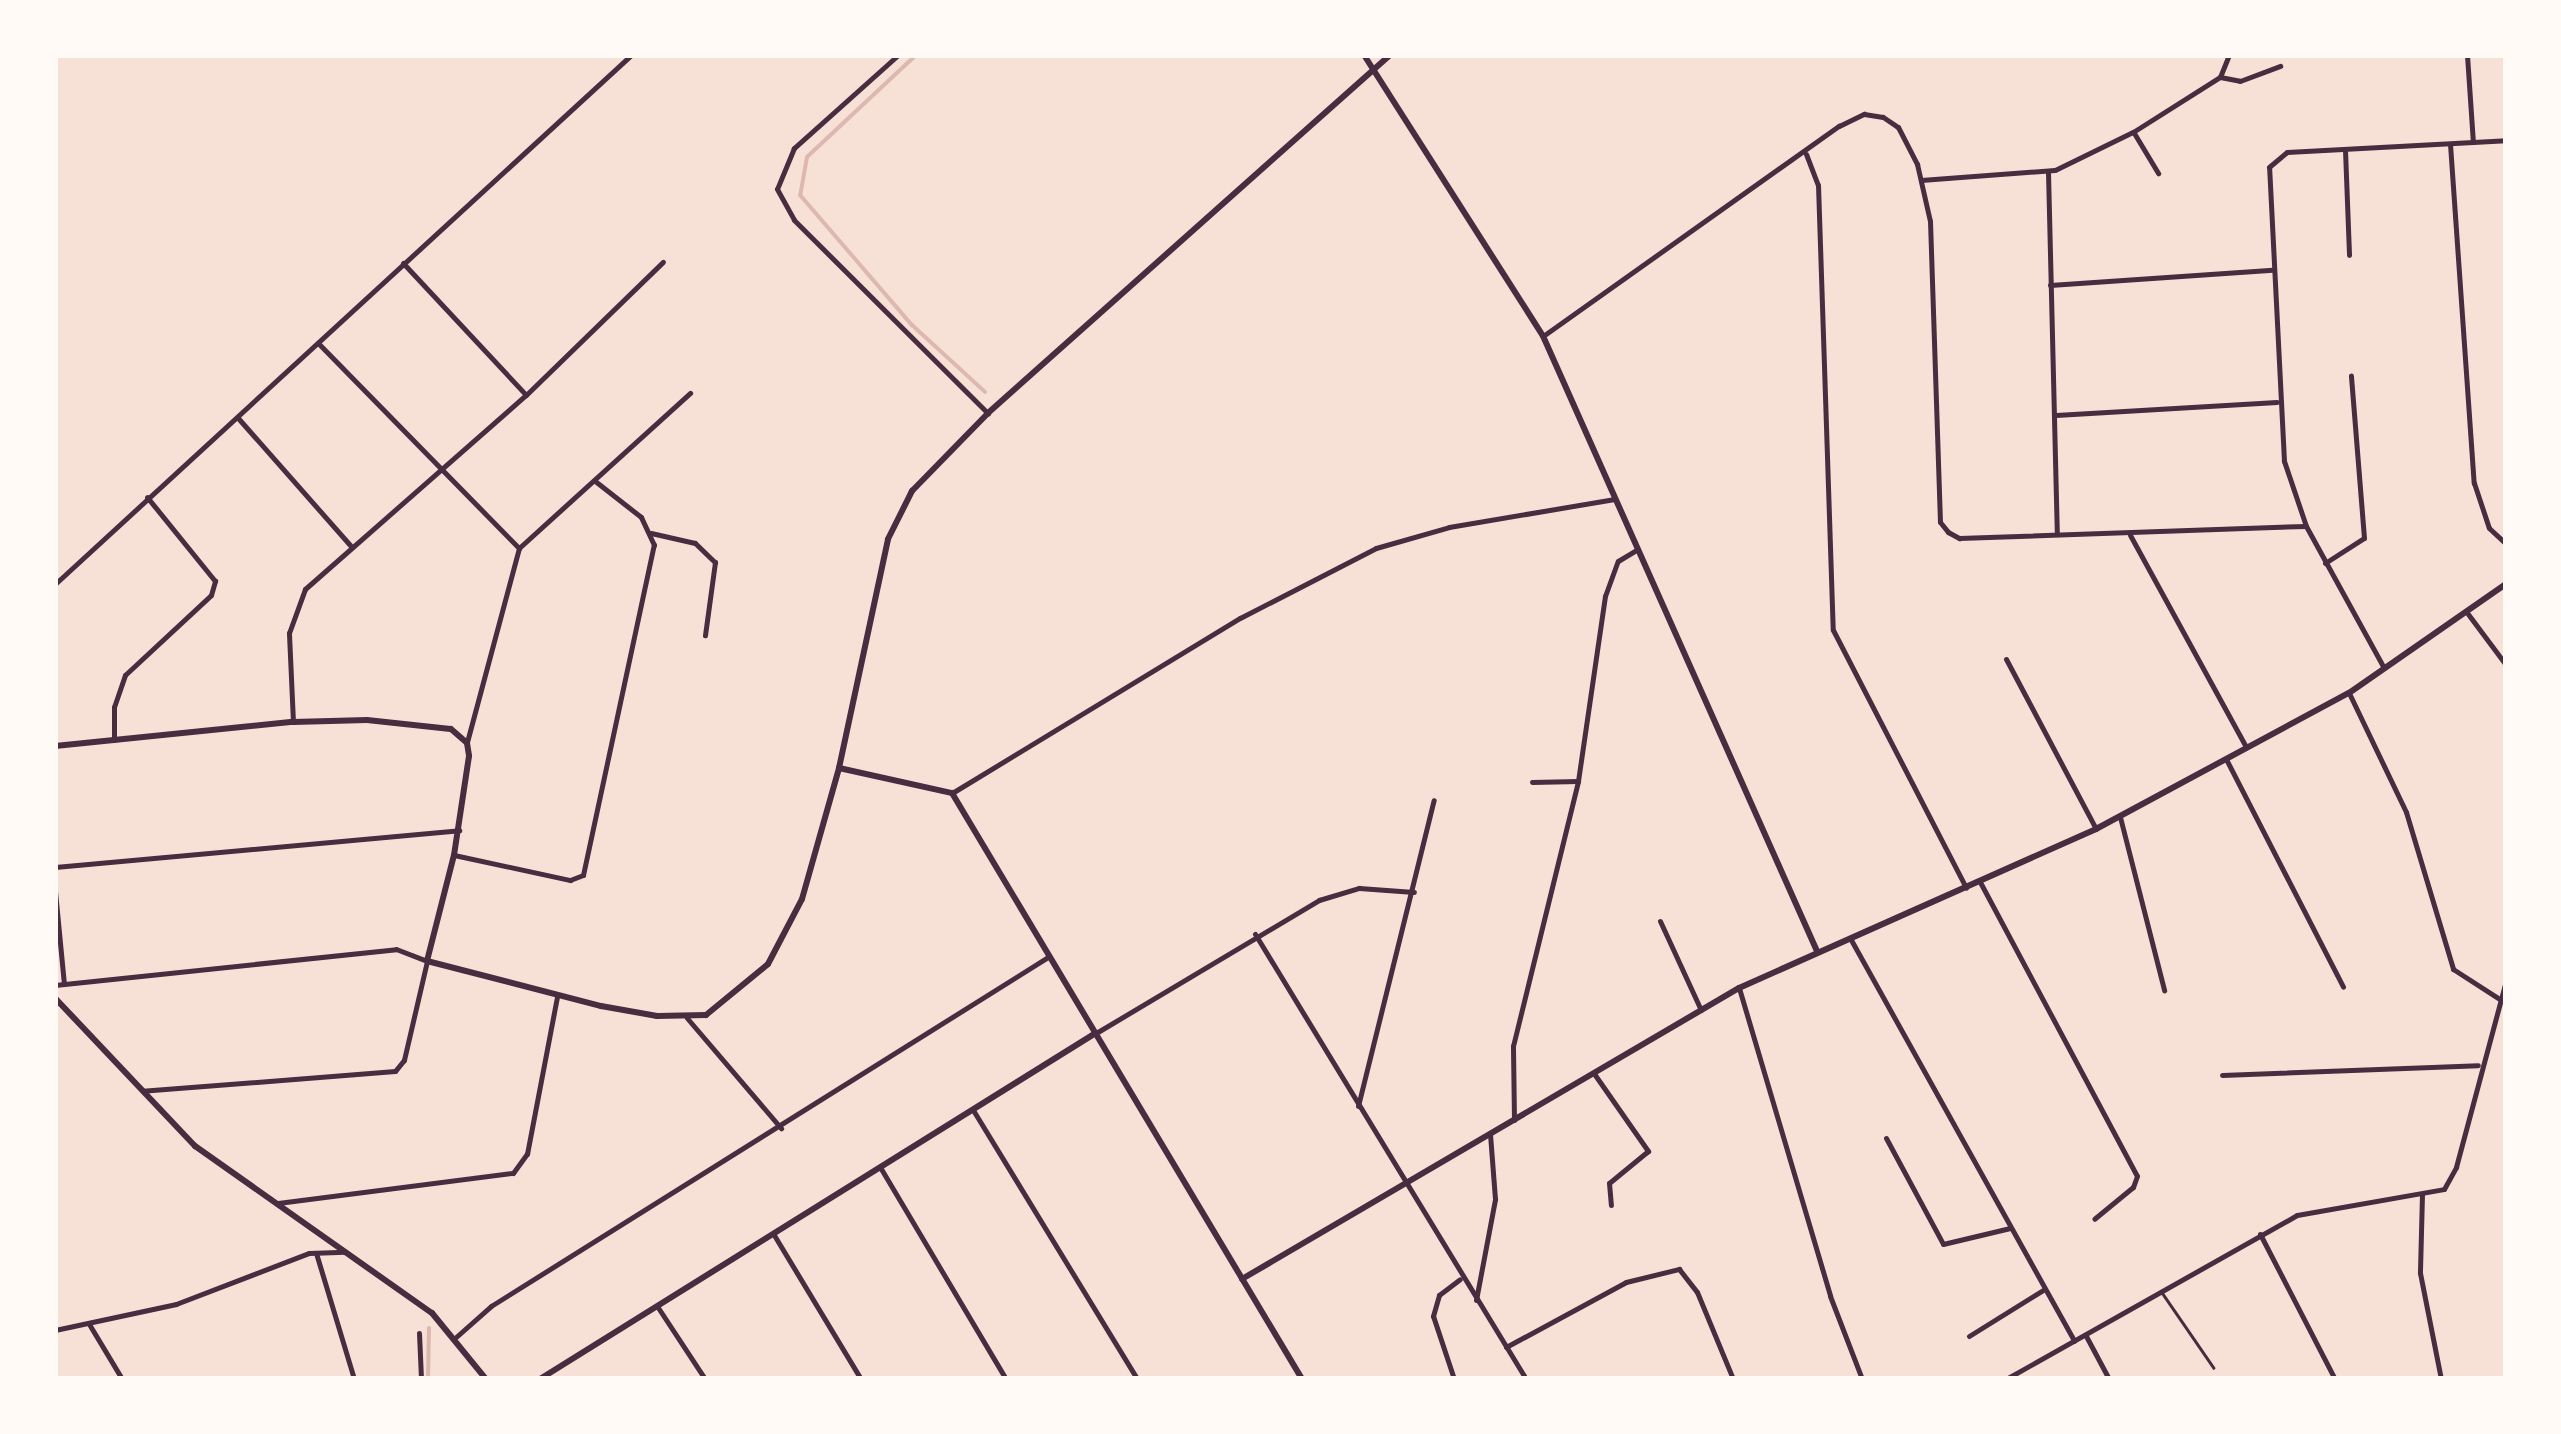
<!DOCTYPE html>
<style>
body{margin:0}
#map{position:relative;width:2561px;height:1434px;overflow:hidden;background:#f7e1d7;font-family:"DejaVu Sans",sans-serif}
div>[style]{position:absolute}
[style*='--x']{left:calc(var(--x)*1px);top:calc(var(--y)*1px);width:calc(var(--w)*1px);rotate:calc(var(--a)*1deg)}
.stream>*{height:4px;margin:-2px;padding:0 2px;transform-origin:2px;border-radius:2px;background:#dcb8b0}
.service>*{height:2.5px;margin:-1.25px;padding:0 1.25px;transform-origin:1.25px;border-radius:1.25px;background:#4a2c40}
.minor>*{height:5px;margin:-2.5px;padding:0 2.5px;transform-origin:2.5px;border-radius:2.5px;background:#4a2c40}
.tertiary>*{height:6px;margin:-3px;padding:0 3px;transform-origin:3px;border-radius:3px;background:#4a2c40}
span{translate:-50% -50%;white-space:nowrap;text-align:center;line-height:1.15;-webkit-text-stroke:10px #fffaf5;paint-order:stroke}
.frame{position:absolute;inset:0;border:58px solid #fffaf5;pointer-events:none}
</style>
<div id="map">
<div class="stream">
<i style="--x:916;--y:55;--w:149;--a:136.9"></i>
<i style="--x:807;--y:157;--w:39;--a:100"></i>
<i style="--x:800;--y:195;--w:172;--a:49.3"></i>
<i style="--x:912;--y:325;--w:99;--a:42.5"></i>
<i style="--x:428;--y:1379;--w:51;--a:-88.9"></i>
</div>
<div class="service">
<i style="--x:2161;--y:1291;--w:93;--a:55.5"></i>
</div>
<div class="minor">
<i style="--x:898;--y:55;--w:140;--a:138.2"></i>
<i style="--x:794;--y:148;--w:44;--a:112.5"></i>
<i style="--x:777;--y:189;--w:35;--a:61"></i>
<i style="--x:794;--y:220;--w:274;--a:44.9"></i>
<i style="--x:2467;--y:55;--w:87;--a:86.1"></i>
<i style="--x:2220;--y:77;--w:20;--a:11"></i>
<i style="--x:2240;--y:81;--w:43;--a:-20.6"></i>
<i style="--x:2134;--y:133;--w:47;--a:59"></i>
<i style="--x:2450;--y:144;--w:340;--a:86"></i>
<i style="--x:2474;--y:483;--w:47;--a:71.6"></i>
<i style="--x:2489;--y:528;--w:23;--a:43"></i>
<i style="--x:2345;--y:150;--w:105;--a:87.8"></i>
<i style="--x:1806;--y:154;--w:33;--a:69"></i>
<i style="--x:1818;--y:185;--w:445;--a:88.1"></i>
<i style="--x:1833;--y:630;--w:290;--a:62.7"></i>
<i style="--x:2048;--y:172;--w:362;--a:88.6"></i>
<i style="--x:1921;--y:180;--w:134;--a:-4.3"></i>
<i style="--x:2055;--y:170;--w:87;--a:-26"></i>
<i style="--x:2133;--y:132;--w:103;--a:-32.3"></i>
<i style="--x:2220;--y:77;--w:24;--a:-68"></i>
<i style="--x:403;--y:263;--w:180;--a:47"></i>
<i style="--x:2050;--y:285;--w:223;--a:-3.9"></i>
<i style="--x:1543;--y:336;--w:363;--a:-35.4"></i>
<i style="--x:1839;--y:126;--w:28;--a:-26"></i>
<i style="--x:1864;--y:114;--w:19;--a:9"></i>
<i style="--x:1883;--y:117;--w:18;--a:34"></i>
<i style="--x:1898;--y:127;--w:42;--a:62.8"></i>
<i style="--x:1917;--y:164;--w:58;--a:77.2"></i>
<i style="--x:1930;--y:221;--w:301;--a:88.1"></i>
<i style="--x:1940;--y:522;--w:13;--a:51"></i>
<i style="--x:1948;--y:532;--w:13;--a:29"></i>
<i style="--x:1959;--y:538;--w:347;--a:-2"></i>
<i style="--x:319;--y:344;--w:286;--a:45.6"></i>
<i style="--x:2056;--y:415;--w:221;--a:-3.4"></i>
<i style="--x:238;--y:418;--w:171;--a:48.6"></i>
<i style="--x:651;--y:533;--w:45;--a:12.8"></i>
<i style="--x:695;--y:543;--w:28;--a:44"></i>
<i style="--x:715;--y:562;--w:74;--a:97.8"></i>
<i style="--x:2130;--y:535;--w:242;--a:61.3"></i>
<i style="--x:2325;--y:563;--w:46;--a:-32.7"></i>
<i style="--x:2364;--y:538;--w:163;--a:-94.6"></i>
<i style="--x:55;--y:584;--w:782;--a:-42.56"></i>
<i style="--x:2468;--y:614;--w:64;--a:53.3"></i>
<i style="--x:2006;--y:659;--w:192;--a:62.1"></i>
<i style="--x:2384;--y:668;--w:162;--a:-118.8"></i>
<i style="--x:2306;--y:526;--w:69;--a:-108.7"></i>
<i style="--x:2284;--y:461;--w:294;--a:-92.9"></i>
<i style="--x:2269;--y:167;--w:23;--a:-40"></i>
<i style="--x:2287;--y:152;--w:219;--a:-3.1"></i>
<i style="--x:2349;--y:693;--w:132;--a:64.4"></i>
<i style="--x:2406;--y:812;--w:164;--a:73.3"></i>
<i style="--x:2453;--y:969;--w:57;--a:32.9"></i>
<i style="--x:293;--y:722;--w:89;--a:-92.6"></i>
<i style="--x:289;--y:633;--w:47;--a:-70"></i>
<i style="--x:305;--y:589;--w:294;--a:-41.3"></i>
<i style="--x:526;--y:395;--w:191;--a:-44.2"></i>
<i style="--x:114;--y:740;--w:33;--a:-90"></i>
<i style="--x:114;--y:707;--w:34;--a:-71"></i>
<i style="--x:125;--y:675;--w:117;--a:-42.9"></i>
<i style="--x:211;--y:595;--w:15;--a:-74"></i>
<i style="--x:215;--y:581;--w:108;--a:-129"></i>
<i style="--x:467;--y:742;--w:201;--a:-75"></i>
<i style="--x:519;--y:548;--w:231;--a:-42.2"></i>
<i style="--x:2226;--y:759;--w:256;--a:62.8"></i>
<i style="--x:1532;--y:782;--w:46;--a:-1.2"></i>
<i style="--x:952;--y:793;--w:337;--a:-31.3"></i>
<i style="--x:1240;--y:618;--w:153;--a:-27.2"></i>
<i style="--x:1376;--y:548;--w:76;--a:-16"></i>
<i style="--x:1449;--y:527;--w:168;--a:-9.6"></i>
<i style="--x:2120;--y:817;--w:179;--a:75.7"></i>
<i style="--x:454;--y:855;--w:119;--a:12.2"></i>
<i style="--x:570;--y:880;--w:14;--a:-21"></i>
<i style="--x:583;--y:875;--w:338;--a:-77.9"></i>
<i style="--x:654;--y:545;--w:31;--a:-115"></i>
<i style="--x:641;--y:517;--w:58;--a:-142"></i>
<i style="--x:55;--y:867;--w:406;--a:-5.2"></i>
<i style="--x:1980;--y:882;--w:333;--a:61.9"></i>
<i style="--x:2137;--y:1176;--w:12;--a:110"></i>
<i style="--x:2133;--y:1187;--w:50;--a:140.6"></i>
<i style="--x:55;--y:891;--w:93;--a:84.5"></i>
<i style="--x:1660;--y:921;--w:98;--a:65.3"></i>
<i style="--x:1255;--y:934;--w:521;--a:58.66"></i>
<i style="--x:1850;--y:938;--w:461;--a:60.9"></i>
<i style="--x:55;--y:985;--w:343;--a:-6"></i>
<i style="--x:396;--y:949;--w:33;--a:21"></i>
<i style="--x:427;--y:961;--w:102;--a:103.1"></i>
<i style="--x:404;--y:1060;--w:14;--a:129"></i>
<i style="--x:395;--y:1071;--w:253;--a:175.5"></i>
<i style="--x:1739;--y:988;--w:321;--a:73.5"></i>
<i style="--x:1830;--y:1296;--w:89;--a:68.9"></i>
<i style="--x:687;--y:1018;--w:145;--a:49.5"></i>
<i style="--x:1096;--y:1033;--w:260;--a:-30.8"></i>
<i style="--x:1319;--y:900;--w:42;--a:-16.7"></i>
<i style="--x:1359;--y:888;--w:55;--a:4.2"></i>
<i style="--x:1595;--y:1075;--w:93;--a:55.1"></i>
<i style="--x:1648;--y:1151;--w:50;--a:140.6"></i>
<i style="--x:1609;--y:1183;--w:22;--a:85"></i>
<i style="--x:2222;--y:1075;--w:256;--a:-2.2"></i>
<i style="--x:1358;--y:1106;--w:315;--a:-76.1"></i>
<i style="--x:973;--y:1110;--w:315;--a:58.6"></i>
<i style="--x:1514;--y:1120;--w:74;--a:-90.8"></i>
<i style="--x:1513;--y:1046;--w:273;--a:-76.2"></i>
<i style="--x:1578;--y:781;--w:187;--a:-81.7"></i>
<i style="--x:1605;--y:596;--w:37;--a:-70"></i>
<i style="--x:1618;--y:561;--w:23;--a:-31"></i>
<i style="--x:1886;--y:1138;--w:120;--a:61.7"></i>
<i style="--x:1943;--y:1244;--w:69;--a:-13.4"></i>
<i style="--x:880;--y:1167;--w:247;--a:59.3"></i>
<i style="--x:2422;--y:1194;--w:79;--a:91.5"></i>
<i style="--x:2420;--y:1273;--w:108;--a:78.8"></i>
<i style="--x:278;--y:1203;--w:237;--a:-7.3"></i>
<i style="--x:513;--y:1173;--w:24;--a:-54"></i>
<i style="--x:527;--y:1154;--w:161;--a:-79.2"></i>
<i style="--x:2260;--y:1234;--w:163;--a:62.7"></i>
<i style="--x:774;--y:1235;--w:168;--a:58.9"></i>
<i style="--x:316;--y:1253;--w:132;--a:73.2"></i>
<i style="--x:1476;--y:1300;--w:103;--a:-79.3"></i>
<i style="--x:1495;--y:1199;--w:65;--a:-94.4"></i>
<i style="--x:657;--y:1306;--w:87;--a:56.7"></i>
<i style="--x:89;--y:1324;--w:64;--a:59"></i>
<i style="--x:55;--y:1330;--w:124;--a:-12.1"></i>
<i style="--x:176;--y:1304;--w:142;--a:-21"></i>
<i style="--x:309;--y:1253;--w:36;--a:-2"></i>
<i style="--x:419;--y:1333;--w:46;--a:87.5"></i>
<i style="--x:1969;--y:1336;--w:87;--a:-31.9"></i>
<i style="--x:2086;--y:1336;--w:49;--a:61.9"></i>
<i style="--x:456;--y:1337;--w:47;--a:-41.5"></i>
<i style="--x:491;--y:1306;--w:657;--a:-32.07"></i>
<i style="--x:1506;--y:1347;--w:136;--a:-28.4"></i>
<i style="--x:1626;--y:1282;--w:55;--a:-13.8"></i>
<i style="--x:1679;--y:1269;--w:29;--a:52"></i>
<i style="--x:1697;--y:1292;--w:94;--a:67.5"></i>
<i style="--x:1454;--y:1379;--w:66;--a:-108.4"></i>
<i style="--x:1433;--y:1316;--w:22;--a:-74"></i>
<i style="--x:1439;--y:1295;--w:26;--a:-37"></i>
<i style="--x:2006;--y:1379;--w:334;--a:-29.4"></i>
<i style="--x:2297;--y:1215;--w:149;--a:-10"></i>
<i style="--x:2444;--y:1189;--w:25;--a:-61"></i>
<i style="--x:2456;--y:1167;--w:193;--a:-75"></i>
</div>
<div class="tertiary">
<i style="--x:1364;--y:55;--w:333;--a:57.5"></i>
<i style="--x:1543;--y:336;--w:673;--a:65.99"></i>
<i style="--x:55;--y:746;--w:239;--a:-5.8"></i>
<i style="--x:293;--y:722;--w:74;--a:-1.5"></i>
<i style="--x:367;--y:720;--w:84;--a:6.1"></i>
<i style="--x:451;--y:729;--w:21;--a:41"></i>
<i style="--x:467;--y:743;--w:13;--a:81"></i>
<i style="--x:469;--y:756;--w:100;--a:98.6"></i>
<i style="--x:454;--y:855;--w:109;--a:104.3"></i>
<i style="--x:427;--y:961;--w:180;--a:14.5"></i>
<i style="--x:601;--y:1006;--w:57;--a:10.1"></i>
<i style="--x:657;--y:1016;--w:49;--a:-1.2"></i>
<i style="--x:706;--y:1015;--w:80;--a:-39.4"></i>
<i style="--x:768;--y:964;--w:73;--a:-62.4"></i>
<i style="--x:802;--y:899;--w:136;--a:-74.2"></i>
<i style="--x:839;--y:768;--w:234;--a:-77.9"></i>
<i style="--x:888;--y:539;--w:54;--a:-63.4"></i>
<i style="--x:912;--y:491;--w:109;--a:-45.7"></i>
<i style="--x:988;--y:413;--w:538;--a:-41.69"></i>
<i style="--x:839;--y:768;--w:116;--a:12.5"></i>
<i style="--x:952;--y:793;--w:683;--a:59.15"></i>
<i style="--x:55;--y:998;--w:204;--a:46.6"></i>
<i style="--x:195;--y:1146;--w:290;--a:35.2"></i>
<i style="--x:432;--y:1313;--w:85;--a:50.7"></i>
<i style="--x:1242;--y:1279;--w:576;--a:-30.35"></i>
<i style="--x:1739;--y:988;--w:391;--a:-24"></i>
<i style="--x:2096;--y:829;--w:287;--a:-28.3"></i>
<i style="--x:2349;--y:693;--w:191;--a:-34.8"></i>
<i style="--x:540;--y:1379;--w:653;--a:-31.91"></i>
</div>
<div class="frame"></div>
</div>
